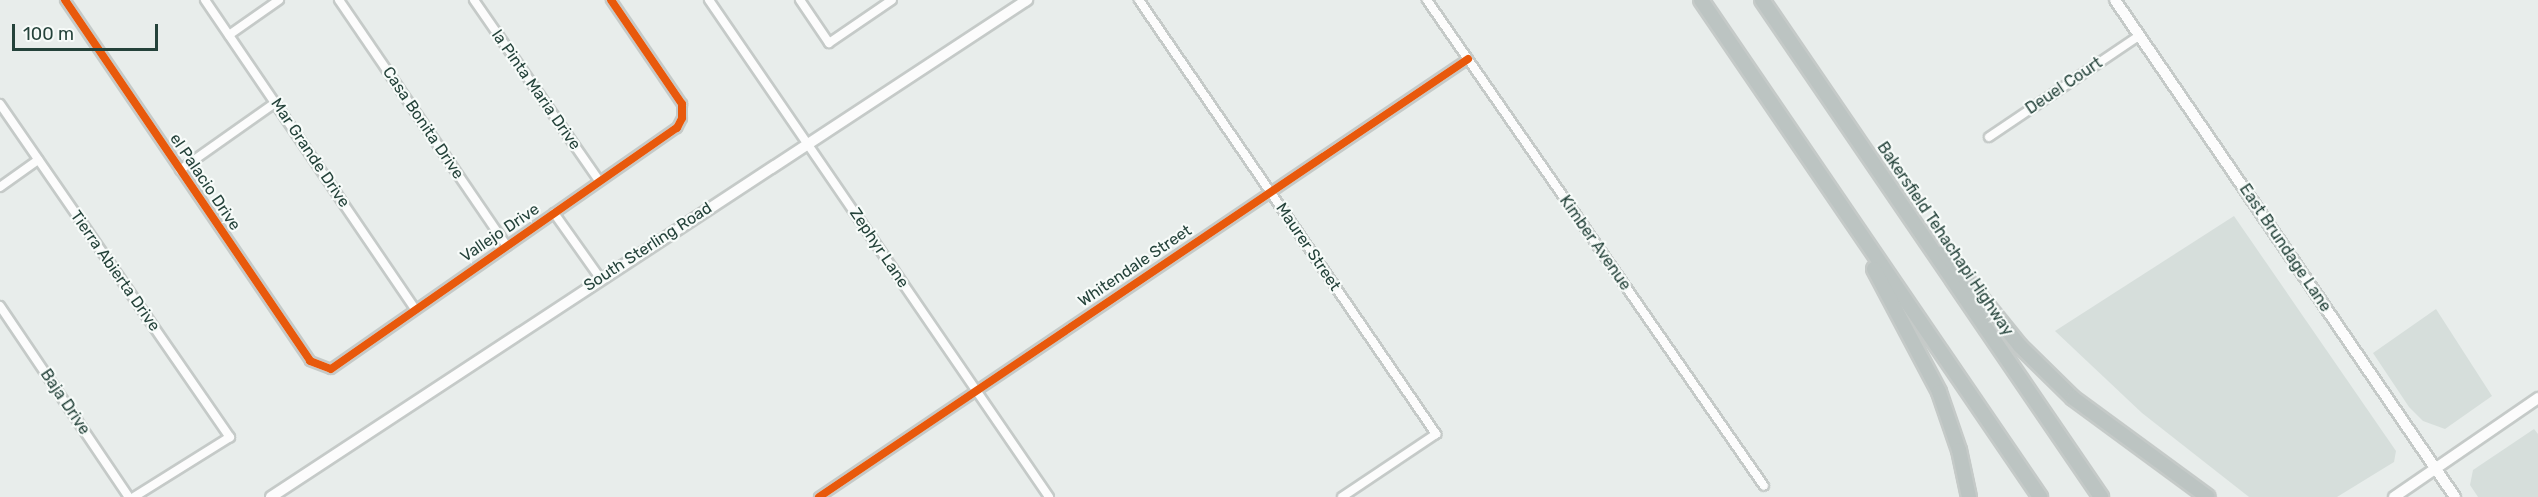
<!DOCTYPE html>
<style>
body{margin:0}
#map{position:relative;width:2538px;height:497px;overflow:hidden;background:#e8edeb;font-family:Rubik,sans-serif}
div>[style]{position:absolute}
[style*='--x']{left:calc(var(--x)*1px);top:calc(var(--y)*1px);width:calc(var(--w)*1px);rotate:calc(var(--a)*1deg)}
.built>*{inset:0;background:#d6dedb}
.roads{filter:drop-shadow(2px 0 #c5cac8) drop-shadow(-2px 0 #c5cac8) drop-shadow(0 2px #c5cac8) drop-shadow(0 -2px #c5cac8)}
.street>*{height:8px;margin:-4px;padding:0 4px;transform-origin:4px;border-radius:4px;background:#fcfcfc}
.secondary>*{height:10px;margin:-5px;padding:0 5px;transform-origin:5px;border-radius:5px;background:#fcfcfc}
.highway>*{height:14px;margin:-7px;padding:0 7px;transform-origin:7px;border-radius:7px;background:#bcc4c2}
.cycleway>*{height:8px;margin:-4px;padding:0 4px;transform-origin:4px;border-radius:4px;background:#e8590c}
span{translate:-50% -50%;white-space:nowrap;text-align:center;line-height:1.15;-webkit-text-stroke:4.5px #f7fbf9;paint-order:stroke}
.street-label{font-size:16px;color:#24423a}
.scale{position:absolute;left:12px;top:24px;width:146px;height:27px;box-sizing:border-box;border:3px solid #24423a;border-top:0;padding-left:8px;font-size:18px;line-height:21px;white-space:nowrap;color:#24423a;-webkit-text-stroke:4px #f7fbf9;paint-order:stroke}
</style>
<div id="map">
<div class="built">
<i style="clip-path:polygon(2234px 216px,2396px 451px,2394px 462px,2337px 497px,2249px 497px,2142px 413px,2055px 331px)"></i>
<i style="clip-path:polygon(2436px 309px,2492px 396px,2445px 429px,2423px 421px,2409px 407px,2373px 353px)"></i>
<i style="clip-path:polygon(2534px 429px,2538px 434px,2538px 497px,2478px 497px,2470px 485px,2473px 470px)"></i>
</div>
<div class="roads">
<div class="street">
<i style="--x:65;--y:0;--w:436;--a:55.8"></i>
<i style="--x:310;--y:361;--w:22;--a:21"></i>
<i style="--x:331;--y:369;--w:422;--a:-34.9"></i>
<i style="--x:677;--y:128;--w:11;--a:-63"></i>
<i style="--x:682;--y:118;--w:14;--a:-90"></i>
<i style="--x:682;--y:104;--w:126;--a:-124.3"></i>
<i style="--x:205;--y:0;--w:371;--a:55.8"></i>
<i style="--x:339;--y:0;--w:298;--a:55.7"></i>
<i style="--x:474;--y:0;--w:218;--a:55.3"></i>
<i style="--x:709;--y:0;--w:602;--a:55.62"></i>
<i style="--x:800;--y:0;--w:52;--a:56"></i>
<i style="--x:829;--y:43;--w:76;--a:-34.3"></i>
<i style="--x:1139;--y:0;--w:526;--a:55.61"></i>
<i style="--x:1436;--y:434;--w:113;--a:146.2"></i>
<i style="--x:1427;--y:0;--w:591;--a:55.26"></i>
<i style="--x:229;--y:35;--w:61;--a:-35"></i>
<i style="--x:0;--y:104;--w:405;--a:55.4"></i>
<i style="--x:230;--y:437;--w:113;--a:148"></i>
<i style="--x:1989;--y:137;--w:181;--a:-34"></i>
<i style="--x:180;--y:170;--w:116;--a:-35.2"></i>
<i style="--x:0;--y:187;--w:47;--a:-35.4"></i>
<i style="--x:554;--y:213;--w:80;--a:54.7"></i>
<i style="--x:0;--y:306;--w:230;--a:56"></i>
<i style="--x:819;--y:497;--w:783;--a:-34.01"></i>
</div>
<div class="secondary">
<i style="--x:2115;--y:0;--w:602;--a:55.62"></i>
<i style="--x:271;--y:497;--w:905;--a:-33.32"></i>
<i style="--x:2394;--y:497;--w:175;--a:-34.5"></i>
</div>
<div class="highway">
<i style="--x:1701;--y:0;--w:602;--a:55.7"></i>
<i style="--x:1762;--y:0;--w:602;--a:55.7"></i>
<i style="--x:1944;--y:252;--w:121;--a:51"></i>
<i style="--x:2020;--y:346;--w:74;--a:44.5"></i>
<i style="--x:2073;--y:398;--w:167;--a:36.3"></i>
<i style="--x:1874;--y:269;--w:139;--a:62.1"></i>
<i style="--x:1939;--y:392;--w:61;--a:71"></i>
<i style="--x:1959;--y:450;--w:48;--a:78"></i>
</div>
</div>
<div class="cycleway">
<i style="--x:65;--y:0;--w:436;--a:55.8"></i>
<i style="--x:310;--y:361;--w:22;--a:21"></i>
<i style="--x:331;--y:369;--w:422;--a:-34.9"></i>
<i style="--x:677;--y:128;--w:11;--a:-63"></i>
<i style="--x:682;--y:118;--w:14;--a:-90"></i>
<i style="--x:682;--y:104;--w:126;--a:-124.3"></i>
<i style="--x:819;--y:497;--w:783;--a:-34.01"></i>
</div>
<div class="street-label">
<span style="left:2064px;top:86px;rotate:-34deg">Deuel Court</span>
<span style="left:536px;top:90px;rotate:55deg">la Pinta Maria Drive</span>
<span style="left:423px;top:123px;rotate:56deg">Casa Bonita Drive</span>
<span style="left:310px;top:153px;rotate:56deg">Mar Grande Drive</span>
<span style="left:205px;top:182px;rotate:56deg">el Palacio Drive</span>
<span style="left:500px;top:233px;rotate:-34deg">Vallejo Drive</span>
<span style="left:1945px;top:239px;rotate:56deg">Bakersfield Tehachapi Highway</span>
<span style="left:1595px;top:243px;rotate:55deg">Kimber Avenue</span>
<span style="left:648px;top:247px;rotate:-33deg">South Sterling Road</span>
<span style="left:1308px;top:247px;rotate:56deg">Maurer Street</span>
<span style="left:879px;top:248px;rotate:56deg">Zephyr Lane</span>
<span style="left:2285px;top:248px;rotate:56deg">East Brundage Lane</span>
<span style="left:1135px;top:266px;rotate:-34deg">Whitendale Street</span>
<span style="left:115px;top:271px;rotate:55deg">Tierra Abierta Drive</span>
<span style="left:65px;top:402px;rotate:56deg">Baja Drive</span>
</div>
<div class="scale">100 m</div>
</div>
